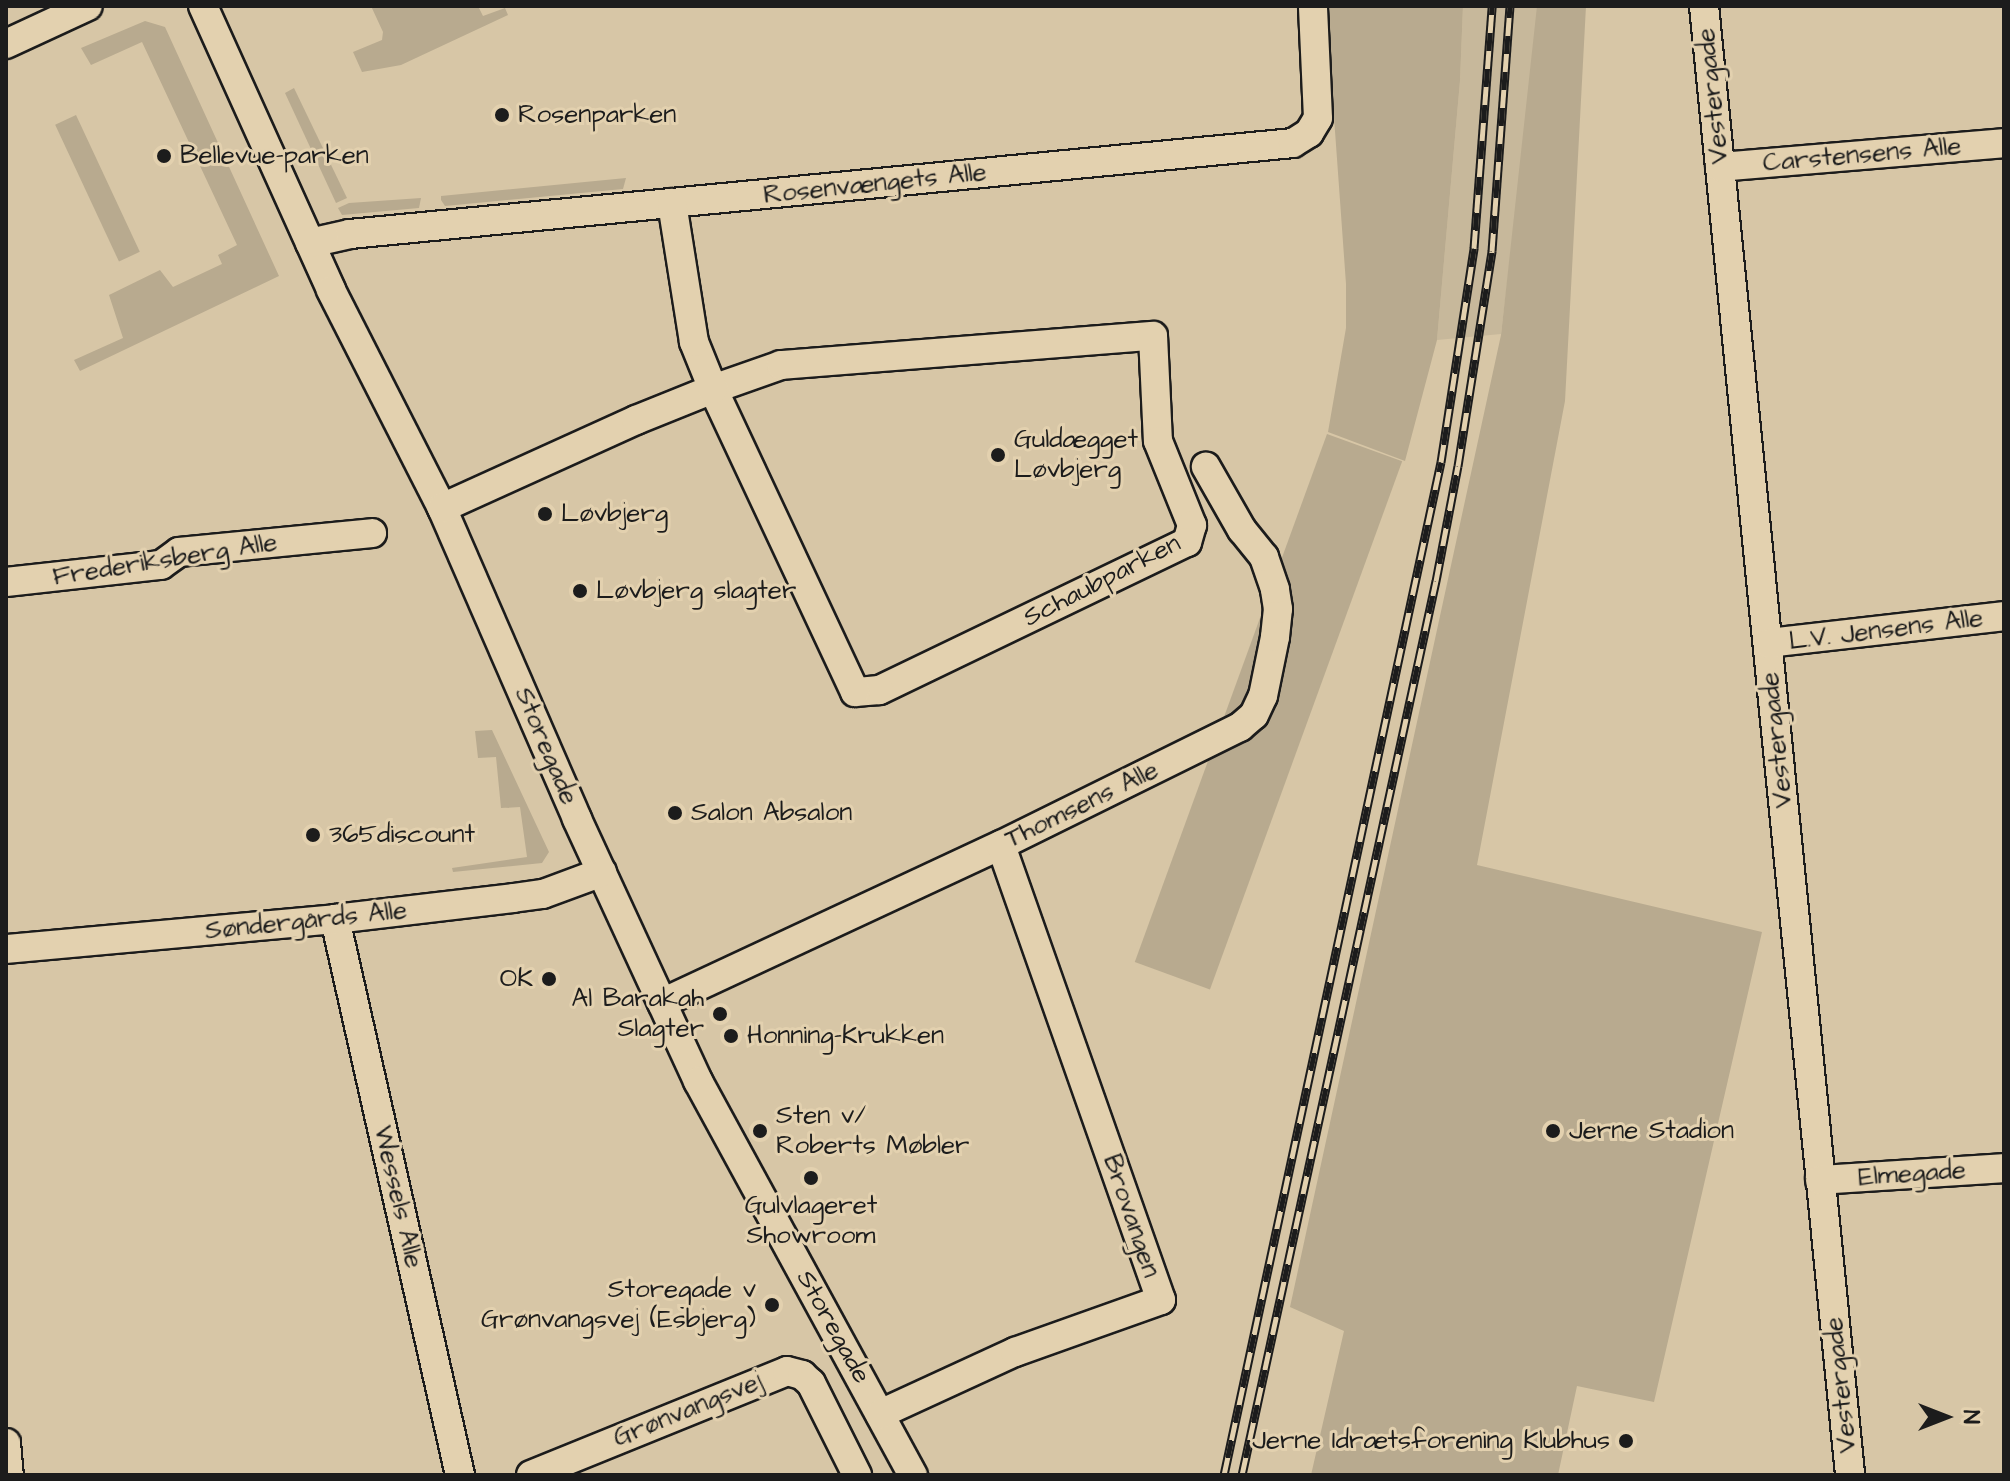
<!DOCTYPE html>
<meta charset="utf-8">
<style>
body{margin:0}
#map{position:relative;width:2010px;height:1481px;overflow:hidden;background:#d7c6a6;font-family:"Architects Daughter",sans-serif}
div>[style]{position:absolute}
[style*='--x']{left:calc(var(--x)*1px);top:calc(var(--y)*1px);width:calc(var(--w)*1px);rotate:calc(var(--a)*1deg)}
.built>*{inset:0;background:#c7b89b}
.green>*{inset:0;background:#b8aa8f;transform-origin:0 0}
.roads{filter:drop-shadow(2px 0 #1c1c1c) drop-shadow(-2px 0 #1c1c1c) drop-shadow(0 2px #1c1c1c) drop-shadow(0 -2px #1c1c1c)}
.minor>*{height:28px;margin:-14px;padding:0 14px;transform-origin:14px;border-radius:14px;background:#e3d1af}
.rail>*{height:9px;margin-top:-4.5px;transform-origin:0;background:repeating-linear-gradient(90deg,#e3d1af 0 18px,#1c1c1c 0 36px);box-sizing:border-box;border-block:2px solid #1c1c1c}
.dots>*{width:22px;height:22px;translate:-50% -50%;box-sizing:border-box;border:4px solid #e3d1af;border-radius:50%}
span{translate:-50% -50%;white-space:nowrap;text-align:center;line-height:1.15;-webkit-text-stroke:6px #e3d1af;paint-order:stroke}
.street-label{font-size:26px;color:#1c1c1c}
.poi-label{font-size:26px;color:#1c1c1c}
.left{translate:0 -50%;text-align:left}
.right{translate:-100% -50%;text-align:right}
.frame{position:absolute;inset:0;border:8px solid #1c1c1c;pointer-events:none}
.north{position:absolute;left:1906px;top:1377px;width:80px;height:80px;-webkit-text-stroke:6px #e3d1af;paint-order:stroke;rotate:90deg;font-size:22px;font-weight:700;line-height:32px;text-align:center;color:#1c1c1c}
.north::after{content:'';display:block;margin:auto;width:28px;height:36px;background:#1c1c1c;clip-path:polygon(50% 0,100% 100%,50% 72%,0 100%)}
</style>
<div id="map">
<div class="built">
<i style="clip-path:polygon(1463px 6px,1537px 6px,1537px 31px,1501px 334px,1437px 340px,1460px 81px)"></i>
</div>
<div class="green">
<i style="clip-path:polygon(371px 6px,478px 6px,483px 16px,505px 8px,508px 15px,401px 65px,362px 72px,353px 52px,382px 40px,383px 32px)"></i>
<i style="clip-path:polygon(1326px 6px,1463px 6px,1460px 81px,1437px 340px,1405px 461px,1328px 432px,1346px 328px,1346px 284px)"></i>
<i style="clip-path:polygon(1537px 6px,1586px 6px,1565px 401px,1477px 865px,1762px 932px,1654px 1402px,1577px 1386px,1558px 1475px,1311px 1475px,1344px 1331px,1290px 1307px,1501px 335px)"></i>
<i style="clip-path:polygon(145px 21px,165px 27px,279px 276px,80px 371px,74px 360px,123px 338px,109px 295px,160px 270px,173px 287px,222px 264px,218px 255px,237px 245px,142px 42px,91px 65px,81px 48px)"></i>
<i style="clip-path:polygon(294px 88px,347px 198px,336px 203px,285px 93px)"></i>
<i style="left:76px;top:115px;width:151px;height:23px;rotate:65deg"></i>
<i style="clip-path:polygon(626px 178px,623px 189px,445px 206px,441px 200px,441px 196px)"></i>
<i style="clip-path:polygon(421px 198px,419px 208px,342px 215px,338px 208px,349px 203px)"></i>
<i style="left:1327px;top:434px;width:80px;height:562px;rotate:20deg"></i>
<i style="clip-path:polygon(492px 730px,549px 852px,542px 863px,453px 872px,452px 868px,527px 857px,520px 807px,501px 808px,496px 757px,478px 758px,475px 731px)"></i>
</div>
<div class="roads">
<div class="minor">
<i style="--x:203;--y:6;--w:312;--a:65.7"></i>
<i style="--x:331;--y:290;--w:245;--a:63"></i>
<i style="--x:442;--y:508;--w:339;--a:66.5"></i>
<i style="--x:577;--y:819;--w:289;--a:65.2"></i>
<i style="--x:698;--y:1081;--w:449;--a:61.4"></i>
<i style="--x:1704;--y:6;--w:1476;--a:84.32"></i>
<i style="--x:6;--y:44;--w:90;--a:-24.9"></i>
<i style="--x:1720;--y:167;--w:285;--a:-4.8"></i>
<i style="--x:310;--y:243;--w:41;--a:-12.7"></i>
<i style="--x:350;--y:234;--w:947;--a:-5.51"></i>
<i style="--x:1293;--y:143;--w:19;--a:-32"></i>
<i style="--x:1309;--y:133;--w:17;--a:-59"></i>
<i style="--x:1318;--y:118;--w:112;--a:-92.6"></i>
<i style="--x:442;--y:508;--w:213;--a:-24.4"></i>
<i style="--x:636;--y:420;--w:83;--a:-21.9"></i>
<i style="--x:713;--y:389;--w:72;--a:-19.4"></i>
<i style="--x:781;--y:365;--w:373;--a:-4.5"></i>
<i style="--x:1153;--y:336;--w:105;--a:87.3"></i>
<i style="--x:1158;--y:441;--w:91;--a:68"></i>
<i style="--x:1192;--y:525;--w:18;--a:106"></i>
<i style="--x:1187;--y:542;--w:342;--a:154.3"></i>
<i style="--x:879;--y:690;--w:24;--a:175"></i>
<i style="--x:855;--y:692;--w:335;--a:-115.1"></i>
<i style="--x:713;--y:389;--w:51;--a:-112"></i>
<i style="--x:694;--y:342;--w:141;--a:-99"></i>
<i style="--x:6;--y:582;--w:156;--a:-6.3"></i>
<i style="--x:161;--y:565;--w:22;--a:-36"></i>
<i style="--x:179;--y:552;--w:194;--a:-5.6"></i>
<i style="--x:1768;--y:643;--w:238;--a:-6.5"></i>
<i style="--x:335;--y:919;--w:570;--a:77.33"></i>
<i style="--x:6;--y:949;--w:330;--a:-5.2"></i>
<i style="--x:335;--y:919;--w:179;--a:-6.7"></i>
<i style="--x:513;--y:898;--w:30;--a:-8"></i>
<i style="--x:543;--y:894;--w:63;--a:-20.4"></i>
<i style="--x:662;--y:1003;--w:374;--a:-25"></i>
<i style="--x:1001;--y:845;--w:267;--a:-26.3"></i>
<i style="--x:1240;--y:727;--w:18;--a:-41"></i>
<i style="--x:1254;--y:715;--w:21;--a:-65"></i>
<i style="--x:1263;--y:696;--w:60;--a:-78.5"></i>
<i style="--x:1275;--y:637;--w:28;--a:-84"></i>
<i style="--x:1278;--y:609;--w:20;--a:-99"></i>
<i style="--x:1275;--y:589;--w:34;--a:-109"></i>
<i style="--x:1264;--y:557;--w:35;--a:-129"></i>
<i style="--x:1242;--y:530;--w:73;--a:-119.7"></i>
<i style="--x:1820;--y:1180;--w:184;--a:-3.7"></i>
<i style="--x:880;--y:1414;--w:149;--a:-24.7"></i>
<i style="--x:1015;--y:1352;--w:155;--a:-19.6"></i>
<i style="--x:1161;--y:1300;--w:482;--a:-109.4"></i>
<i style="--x:6;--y:1443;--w:32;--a:85"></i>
<i style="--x:531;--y:1475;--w:276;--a:-22.1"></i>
<i style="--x:787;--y:1371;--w:16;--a:15"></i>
<i style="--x:802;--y:1375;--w:12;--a:42"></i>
<i style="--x:811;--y:1383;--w:103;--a:63.4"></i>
</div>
</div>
<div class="rail">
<i style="--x:1224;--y:1475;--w:1036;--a:-77.91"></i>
<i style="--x:1441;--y:462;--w:217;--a:-81.2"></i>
<i style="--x:1474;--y:248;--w:243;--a:-85.7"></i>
<i style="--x:1242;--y:1475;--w:915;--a:-77.76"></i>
<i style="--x:1436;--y:581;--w:117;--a:-79.2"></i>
<i style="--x:1458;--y:466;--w:218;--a:-81"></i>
<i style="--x:1492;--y:251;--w:246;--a:-85.8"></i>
</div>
<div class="dots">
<i style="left:502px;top:115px;background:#1c1c1c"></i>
<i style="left:164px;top:156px;background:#1c1c1c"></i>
<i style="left:998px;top:455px;background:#1c1c1c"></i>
<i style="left:545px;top:514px;background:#1c1c1c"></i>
<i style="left:580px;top:591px;background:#1c1c1c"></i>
<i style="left:675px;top:813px;background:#1c1c1c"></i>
<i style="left:313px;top:835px;background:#1c1c1c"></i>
<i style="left:549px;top:979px;background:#1c1c1c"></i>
<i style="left:720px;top:1014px;background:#1c1c1c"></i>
<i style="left:731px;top:1036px;background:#1c1c1c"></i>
<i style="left:760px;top:1131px;background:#1c1c1c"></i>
<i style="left:1553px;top:1131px;background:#1c1c1c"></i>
<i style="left:811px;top:1178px;background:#1c1c1c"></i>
<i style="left:772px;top:1305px;background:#1c1c1c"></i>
<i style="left:1626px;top:1441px;background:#1c1c1c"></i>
</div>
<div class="street-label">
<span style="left:1713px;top:96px;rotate:-96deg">Vestergade</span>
<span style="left:1862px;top:155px;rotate:-5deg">Carstensens Alle</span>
<span style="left:875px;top:184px;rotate:-6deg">Rosenvængets Alle</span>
<span style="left:165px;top:560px;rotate:-9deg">Frederiksberg Alle</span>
<span style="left:1102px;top:581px;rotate:-27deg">Schaubparken</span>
<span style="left:1886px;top:630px;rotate:-7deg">L.V. Jensens Alle</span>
<span style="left:1777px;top:740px;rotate:-96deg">Vestergade</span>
<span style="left:546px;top:746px;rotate:67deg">Storegade</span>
<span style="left:1082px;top:805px;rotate:-26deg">Thomsens Alle</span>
<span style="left:306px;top:921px;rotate:-6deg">Søndergårds Alle</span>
<span style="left:1912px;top:1174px;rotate:-4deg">Elmegade</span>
<span style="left:398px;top:1197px;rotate:77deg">Wessels Alle</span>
<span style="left:1131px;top:1216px;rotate:71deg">Brovangen</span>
<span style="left:833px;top:1327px;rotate:61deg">Storegade</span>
<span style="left:1841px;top:1385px;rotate:-96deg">Vestergade</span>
<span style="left:688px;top:1410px;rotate:-22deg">Grønvangsvej</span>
</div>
<div class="poi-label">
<span class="left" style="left:518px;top:115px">Rosenparken</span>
<span class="left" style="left:180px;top:156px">Bellevue-parken</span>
<span class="left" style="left:1014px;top:455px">Guldægget<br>Løvbjerg</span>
<span class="left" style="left:561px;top:514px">Løvbjerg</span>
<span class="left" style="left:596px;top:591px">Løvbjerg slagter</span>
<span class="left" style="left:691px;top:813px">Salon Absalon</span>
<span class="left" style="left:329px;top:835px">365discount</span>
<span class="right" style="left:533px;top:979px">OK</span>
<span class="right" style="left:704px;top:1014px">Al Barakah<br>Slagter</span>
<span class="left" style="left:747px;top:1036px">Honning-Krukken</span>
<span class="left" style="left:776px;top:1131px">Sten v/<br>Roberts Møbler</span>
<span class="left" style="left:1569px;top:1131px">Jerne Stadion</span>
<span style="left:811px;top:1221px">Gulvlageret<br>Showroom</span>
<span class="right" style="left:756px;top:1305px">Storegade v<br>Grønvangsvej (Esbjerg)</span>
<span class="right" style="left:1610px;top:1441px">Jerne Idrætsforening Klubhus</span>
</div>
<div class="frame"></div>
<div class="north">N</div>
</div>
